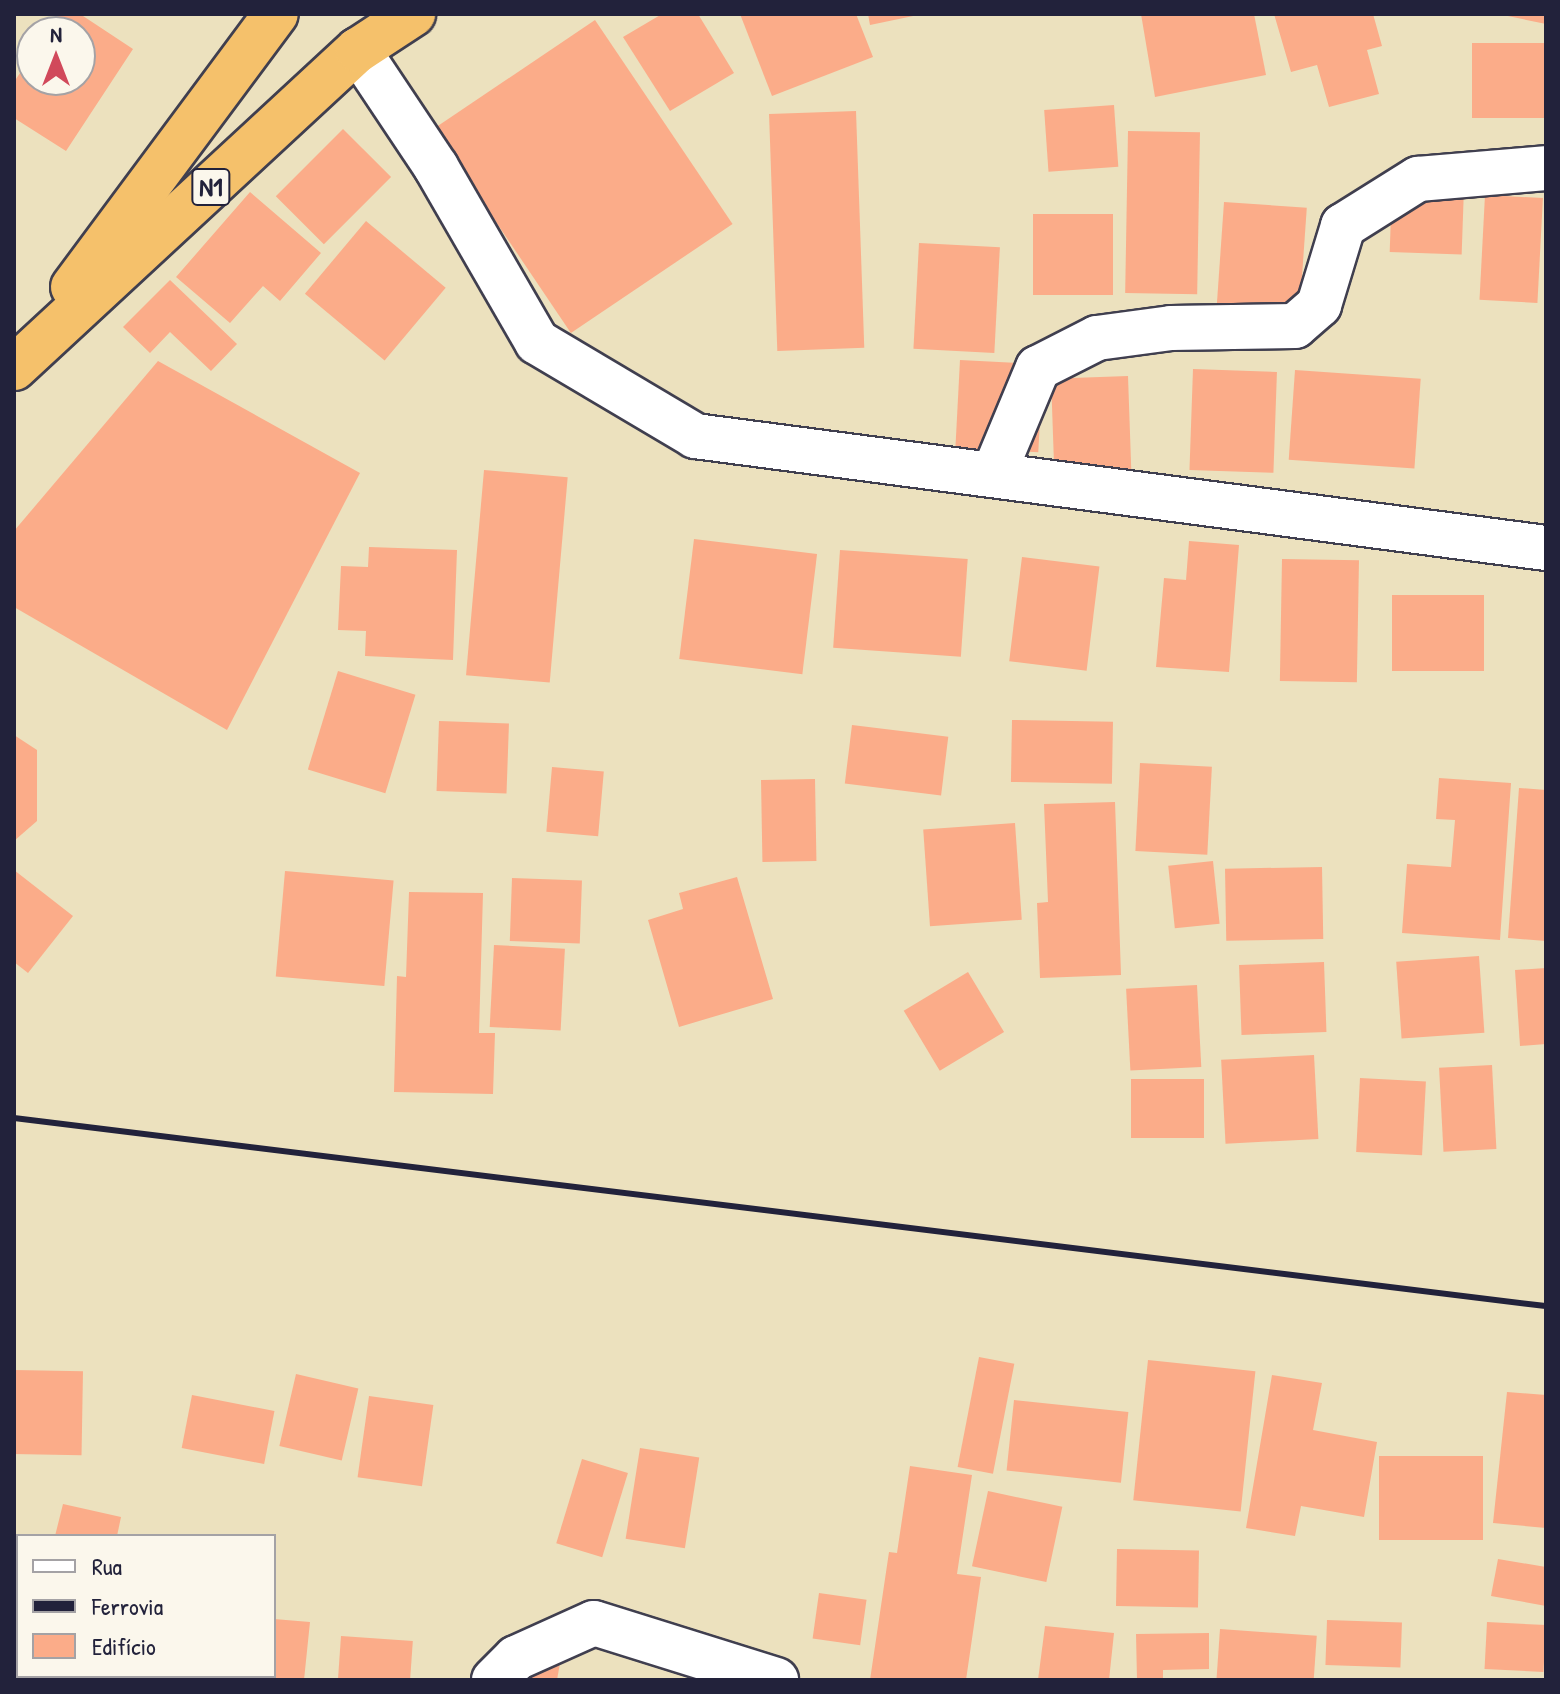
<!DOCTYPE html>
<meta charset="utf-8">
<style>
body{margin:0}
#map{position:relative;width:1560px;height:1694px;overflow:hidden;background:#ece1be;font-family:"Patrick Hand",sans-serif}
div>[style]{position:absolute}
[style*='--x']{left:calc(var(--x)*1px);top:calc(var(--y)*1px);width:calc(var(--w)*1px);rotate:calc(var(--a)*1deg)}
.building>*{inset:0;background:#fbac89;transform-origin:0 0}
.roads{filter:drop-shadow(2px 0 #403f4f) drop-shadow(-2px 0 #403f4f) drop-shadow(0 2px #403f4f) drop-shadow(0 -2px #403f4f)}
.minor>*{height:44px;margin:-22px;padding:0 22px;transform-origin:22px;border-radius:22px;background:#fff}
.trunk>*{height:44px;margin:-22px;padding:0 22px;transform-origin:22px;border-radius:22px;background:#f5c16b}
.rail>*{height:6px;margin:-3px;padding:0 3px;transform-origin:3px;border-radius:3px;background:#22223b}
span{translate:-50% -50%;white-space:nowrap;text-align:center;line-height:1.15;-webkit-text-stroke:6px #fbf7ec;paint-order:stroke}
.shield-label span{padding:2px 6px;background:#fbf7ec;border:2px solid;border-radius:6px;-webkit-text-stroke-width:0}
.shield-label{font-size:26px;color:#22223b;font-weight:700}
.frame{position:absolute;inset:0;border:16px solid #22223b;pointer-events:none}
.legend{position:absolute;left:16px;top:1534px;width:260px;height:144px;box-sizing:border-box;background:#fbf7ec;border:2px solid #a4a2a5;margin:0;padding:10px 14px;list-style:none;font-size:24px;color:#22223b}
.legend li{display:flex;align-items:center;gap:16px;height:40px}
.legend b{width:40px;border:2px solid #a4a2a5}
.north{position:absolute;left:16px;top:16px;width:80px;height:80px;box-sizing:border-box;background:#fbf7ec;border:2px solid #a4a2a5;border-radius:50%;rotate:0deg;font-size:22px;font-weight:700;line-height:32px;text-align:center;color:#22223b}
.north::after{content:'';display:block;margin:auto;width:28px;height:36px;background:#d1495b;clip-path:polygon(50% 0,100% 100%,50% 72%,0 100%)}
</style>
<div id="map">
<div class="building">
<i style="clip-path:polygon(59px 14px,80px 14px,133px 49px,66px 151px,14px 118px,14px 82px,32px 55px,32px 80px,80px 80px,80px 32px,47px 32px)"></i>
<i style="clip-path:polygon(662px 14px,698px 14px,734px 73px,670px 111px,623px 37px)"></i>
<i style="clip-path:polygon(740px 14px,856px 14px,873px 57px,772px 96px)"></i>
<i style="clip-path:polygon(868px 14px,918px 14px,918px 15px,870px 25px)"></i>
<i style="clip-path:polygon(1141px 14px,1254px 14px,1266px 75px,1155px 97px)"></i>
<i style="clip-path:polygon(1274px 14px,1373px 14px,1382px 46px,1367px 50px,1379px 94px,1329px 107px,1317px 65px,1291px 72px)"></i>
<i style="clip-path:polygon(1504px 14px,1546px 14px,1546px 24px,1503px 15px)"></i>
<i style="left:595px;top:20px;width:246px;height:195px;rotate:56deg"></i>
<i style="left:1546px;top:43px;width:75px;height:74px;rotate:90deg"></i>
<i style="left:1114px;top:105px;width:62px;height:70px;rotate:86deg"></i>
<i style="left:856px;top:111px;width:237px;height:87px;rotate:88deg"></i>
<i style="left:343px;top:129px;width:68px;height:95px;rotate:45deg"></i>
<i style="left:1128px;top:131px;width:72px;height:162px;rotate:1deg"></i>
<i style="left:1392px;top:186px;width:72px;height:66px;rotate:2deg"></i>
<i style="clip-path:polygon(250px 192px,321px 253px,280px 301px,263px 286px,230px 323px,176px 277px)"></i>
<i style="left:1485px;top:195px;width:58px;height:105px;rotate:3deg"></i>
<i style="left:1224px;top:202px;width:83px;height:107px;rotate:4deg"></i>
<i style="left:1033px;top:214px;width:80px;height:81px"></i>
<i style="left:366px;top:221px;width:104px;height:95px;rotate:40deg"></i>
<i style="left:919px;top:243px;width:81px;height:106px;rotate:3deg"></i>
<i style="clip-path:polygon(170px 280px,237px 344px,211px 371px,170px 332px,150px 353px,123px 327px)"></i>
<i style="left:960px;top:360px;width:83px;height:88px;rotate:3deg"></i>
<i style="clip-path:polygon(158px 361px,360px 473px,227px 730px,14px 607px,14px 531px)"></i>
<i style="left:1193px;top:369px;width:84px;height:101px;rotate:2deg"></i>
<i style="left:1295px;top:370px;width:126px;height:90px;rotate:4deg"></i>
<i style="left:1128px;top:376px;width:98px;height:77px;rotate:88deg"></i>
<i style="left:484px;top:470px;width:84px;height:206px;rotate:5deg"></i>
<i style="left:694px;top:539px;width:124px;height:121px;rotate:7deg"></i>
<i style="clip-path:polygon(1189px 541px,1239px 545px,1229px 672px,1156px 667px,1164px 578px,1186px 580px)"></i>
<i style="clip-path:polygon(369px 547px,457px 550px,453px 660px,365px 656px,366px 631px,338px 630px,341px 566px,368px 567px)"></i>
<i style="left:840px;top:550px;width:128px;height:98px;rotate:4deg"></i>
<i style="left:1022px;top:557px;width:78px;height:105px;rotate:7deg"></i>
<i style="left:1282px;top:559px;width:77px;height:122px;rotate:1deg"></i>
<i style="left:1392px;top:595px;width:92px;height:76px"></i>
<i style="left:338px;top:671px;width:81px;height:103px;rotate:17deg"></i>
<i style="left:1012px;top:720px;width:101px;height:62px;rotate:1deg"></i>
<i style="left:439px;top:721px;width:70px;height:70px;rotate:2deg"></i>
<i style="left:852px;top:725px;width:97px;height:59px;rotate:7deg"></i>
<i style="clip-path:polygon(14px 735px,37px 750px,37px 821px,14px 841px)"></i>
<i style="left:1140px;top:763px;width:72px;height:88px;rotate:3deg"></i>
<i style="left:552px;top:767px;width:52px;height:65px;rotate:5deg"></i>
<i style="clip-path:polygon(1439px 778px,1511px 783px,1500px 940px,1402px 933px,1407px 864px,1451px 867px,1455px 820px,1436px 819px)"></i>
<i style="left:815px;top:779px;width:82px;height:54px;rotate:89deg"></i>
<i style="clip-path:polygon(1519px 788px,1546px 790px,1546px 941px,1508px 938px)"></i>
<i style="clip-path:polygon(1115px 802px,1121px 975px,1040px 978px,1037px 903px,1048px 902px,1044px 804px)"></i>
<i style="left:1015px;top:823px;width:97px;height:92px;rotate:86deg"></i>
<i style="left:1213px;top:861px;width:63px;height:45px;rotate:84deg"></i>
<i style="left:1322px;top:867px;width:72px;height:97px;rotate:89deg"></i>
<i style="clip-path:polygon(14px 870px,73px 916px,28px 973px,14px 962px)"></i>
<i style="left:285px;top:871px;width:109px;height:106px;rotate:5deg"></i>
<i style="clip-path:polygon(737px 877px,773px 999px,679px 1027px,648px 920px,683px 909px,679px 893px)"></i>
<i style="left:512px;top:878px;width:70px;height:63px;rotate:2deg"></i>
<i style="clip-path:polygon(409px 892px,483px 893px,479px 1033px,495px 1033px,493px 1094px,394px 1092px,397px 976px,406px 977px)"></i>
<i style="left:494px;top:945px;width:71px;height:82px;rotate:3deg"></i>
<i style="left:1479px;top:956px;width:77px;height:83px;rotate:86deg"></i>
<i style="left:1324px;top:962px;width:70px;height:85px;rotate:88deg"></i>
<i style="clip-path:polygon(1546px 968px,1546px 1044px,1520px 1046px,1515px 970px)"></i>
<i style="left:968px;top:972px;width:70px;height:75px;rotate:59deg"></i>
<i style="left:1197px;top:985px;width:82px;height:71px;rotate:87deg"></i>
<i style="left:1314px;top:1055px;width:84px;height:93px;rotate:87deg"></i>
<i style="left:1492px;top:1065px;width:84px;height:53px;rotate:87deg"></i>
<i style="left:1360px;top:1078px;width:66px;height:74px;rotate:3deg"></i>
<i style="left:1131px;top:1079px;width:73px;height:59px"></i>
<i style="left:979px;top:1357px;width:36px;height:112px;rotate:11deg"></i>
<i style="left:1148px;top:1360px;width:108px;height:141px;rotate:6deg"></i>
<i style="left:14px;top:1370px;width:69px;height:84px;rotate:1deg"></i>
<i style="left:296px;top:1374px;width:64px;height:74px;rotate:13deg"></i>
<i style="clip-path:polygon(1272px 1375px,1322px 1383px,1313px 1430px,1377px 1442px,1364px 1517px,1301px 1506px,1295px 1536px,1246px 1528px)"></i>
<i style="clip-path:polygon(1507px 1392px,1546px 1395px,1546px 1528px,1493px 1523px)"></i>
<i style="left:192px;top:1395px;width:84px;height:54px;rotate:11deg"></i>
<i style="left:369px;top:1396px;width:65px;height:82px;rotate:8deg"></i>
<i style="left:1014px;top:1400px;width:115px;height:71px;rotate:6deg"></i>
<i style="left:640px;top:1448px;width:60px;height:92px;rotate:9deg"></i>
<i style="left:1379px;top:1456px;width:104px;height:84px"></i>
<i style="left:582px;top:1459px;width:48px;height:88px;rotate:17deg"></i>
<i style="clip-path:polygon(910px 1466px,972px 1475px,957px 1574px,981px 1577px,966px 1680px,870px 1680px,889px 1552px,897px 1553px)"></i>
<i style="left:988px;top:1491px;width:76px;height:77px;rotate:12deg"></i>
<i style="clip-path:polygon(63px 1504px,121px 1517px,117px 1536px,55px 1536px)"></i>
<i style="left:1117px;top:1549px;width:82px;height:57px;rotate:1deg"></i>
<i style="left:14px;top:1559px;width:4px;height:72px"></i>
<i style="clip-path:polygon(1498px 1559px,1546px 1567px,1546px 1606px,1491px 1596px)"></i>
<i style="left:819px;top:1593px;width:48px;height:46px;rotate:8deg"></i>
<i style="clip-path:polygon(274px 1619px,310px 1622px,304px 1680px,260px 1680px,274px 1676px)"></i>
<i style="left:1327px;top:1620px;width:75px;height:45px;rotate:2deg"></i>
<i style="left:1487px;top:1622px;width:59px;height:47px;rotate:3deg"></i>
<i style="clip-path:polygon(1045px 1626px,1114px 1633px,1109px 1680px,1038px 1680px)"></i>
<i style="left:1220px;top:1629px;width:97px;height:51px;rotate:4deg"></i>
<i style="clip-path:polygon(1209px 1633px,1209px 1669px,1163px 1670px,1163px 1680px,1137px 1680px,1136px 1634px)"></i>
<i style="left:341px;top:1636px;width:72px;height:44px;rotate:4deg"></i>
<i style="clip-path:polygon(517px 1656px,560px 1663px,557px 1680px,514px 1680px)"></i>
</div>
<div class="roads">
<div class="minor">
<i style="--x:358;--y:50;--w:141;--a:56.3"></i>
<i style="--x:436;--y:167;--w:202;--a:60"></i>
<i style="--x:537;--y:342;--w:184;--a:30.7"></i>
<i style="--x:695;--y:436;--w:858;--a:7.5"></i>
<i style="--x:994;--y:473;--w:114;--a:-67.3"></i>
<i style="--x:1038;--y:368;--w:66;--a:-27"></i>
<i style="--x:1097;--y:338;--w:75;--a:-7.7"></i>
<i style="--x:1171;--y:328;--w:124;--a:-0.9"></i>
<i style="--x:1295;--y:326;--w:32;--a:-41"></i>
<i style="--x:1319;--y:305;--w:83;--a:-73.1"></i>
<i style="--x:1343;--y:226;--w:89;--a:-32.1"></i>
<i style="--x:1418;--y:179;--w:128;--a:-4.9"></i>
<i style="--x:14;--y:1664;--w:4;--a:14"></i>
<i style="--x:72;--y:1676;--w:27;--a:8"></i>
<i style="--x:494;--y:1680;--w:31;--a:-45"></i>
<i style="--x:516;--y:1658;--w:85;--a:-24.2"></i>
<i style="--x:594;--y:1623;--w:191;--a:17.4"></i>
</div>
<div class="trunk">
<i style="--x:73;--y:287;--w:340;--a:-53.4"></i>
<i style="--x:14;--y:368;--w:468;--a:-42.8"></i>
<i style="--x:358;--y:50;--w:66;--a:-33.2"></i>
</div>
</div>
<div class="rail">
<i style="--x:14;--y:1118;--w:1543;--a:7"></i>
</div>
<div class="shield-label">
<span style="left:211px;top:187px">N1</span>
</div>
<div class="frame"></div>
<ul class="legend">
<li><b style="height:10px;background:#fff"></b>Rua</li>
<li><b style="height:10px;background:#22223b"></b>Ferrovia</li>
<li><b style="height:22px;background:#fbac89"></b>Edifício</li>
</ul>
<div class="north">N</div>
</div>
